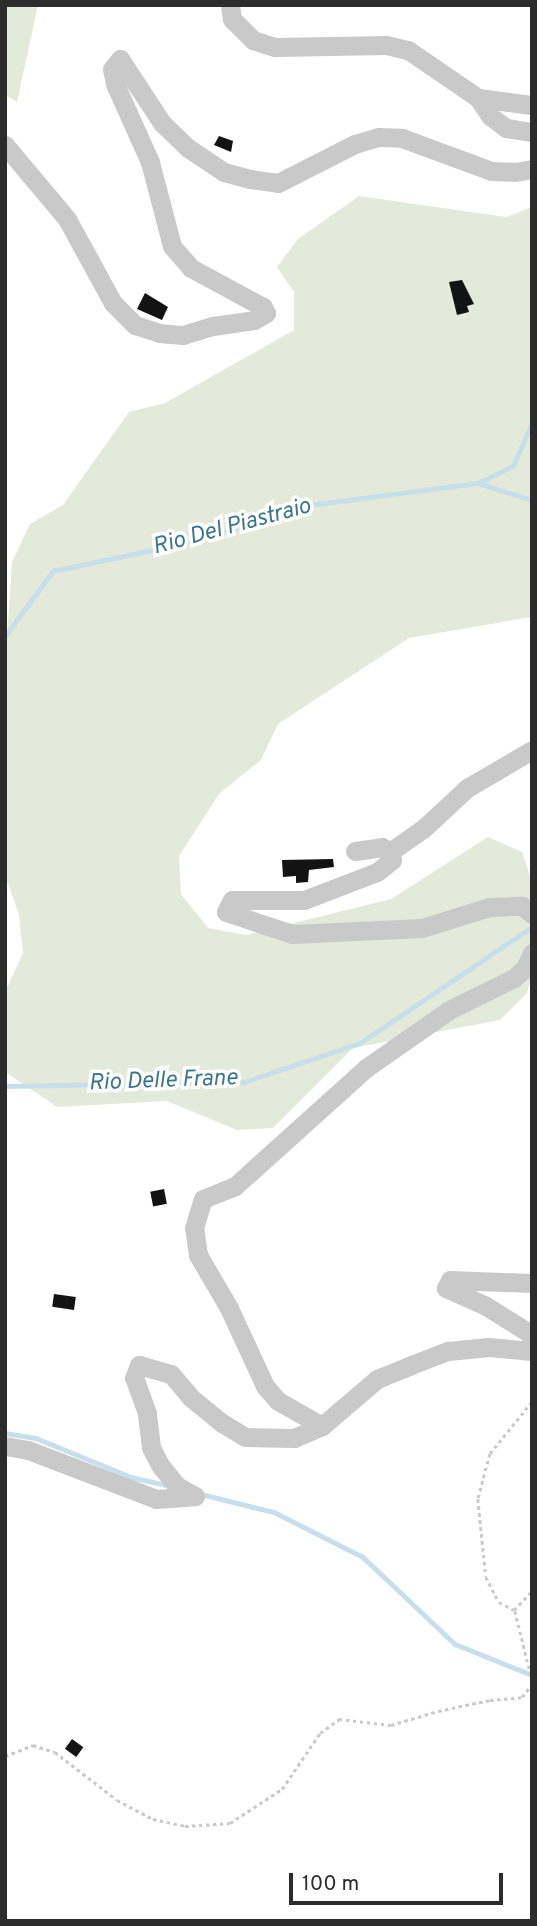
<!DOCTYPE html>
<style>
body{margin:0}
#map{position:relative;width:537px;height:1926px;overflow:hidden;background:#fff;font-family:Overpass,sans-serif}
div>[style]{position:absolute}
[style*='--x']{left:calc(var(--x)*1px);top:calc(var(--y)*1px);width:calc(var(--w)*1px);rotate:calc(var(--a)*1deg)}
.green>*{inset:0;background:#e4ead9}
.stream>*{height:4.5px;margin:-2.25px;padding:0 2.25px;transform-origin:2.25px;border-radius:2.25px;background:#c6dfea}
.building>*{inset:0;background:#131313;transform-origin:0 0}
.path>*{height:2.5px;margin-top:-1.25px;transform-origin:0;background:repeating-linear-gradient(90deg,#c9c9c9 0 3.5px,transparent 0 7px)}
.minor>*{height:19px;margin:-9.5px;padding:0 9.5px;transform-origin:9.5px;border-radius:9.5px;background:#c9c9c9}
span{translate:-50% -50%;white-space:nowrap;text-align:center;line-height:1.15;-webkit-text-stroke:7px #fff;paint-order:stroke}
.water-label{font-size:23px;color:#3c758c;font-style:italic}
.frame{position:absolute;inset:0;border:7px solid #2c2c2c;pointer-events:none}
.scale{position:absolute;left:289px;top:1873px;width:214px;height:32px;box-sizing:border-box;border:4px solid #2c2c2c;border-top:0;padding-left:9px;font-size:21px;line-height:24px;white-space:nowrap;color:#2c2c2c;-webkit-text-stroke:5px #fff;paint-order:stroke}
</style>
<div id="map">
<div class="green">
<i style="clip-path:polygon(5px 5px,38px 5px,17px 102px,5px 95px)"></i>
<i style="clip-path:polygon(359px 196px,506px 217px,532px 207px,532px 617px,409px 638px,278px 724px,261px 760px,219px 794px,179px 856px,181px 894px,208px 928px,246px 935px,391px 899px,488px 837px,522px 852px,532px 881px,532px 974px,527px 993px,500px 1020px,353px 1048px,273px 1128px,237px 1130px,167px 1101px,57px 1107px,5px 1072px,5px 992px,23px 953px,19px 915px,5px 875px,5px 669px,12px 562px,30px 524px,63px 505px,129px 412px,165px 403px,294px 330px,294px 292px,277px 267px,298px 239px)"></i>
</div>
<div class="stream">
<i style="--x:478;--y:483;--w:39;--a:-26"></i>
<i style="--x:513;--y:466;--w:47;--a:-66.2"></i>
<i style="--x:5;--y:636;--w:81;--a:-53.6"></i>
<i style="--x:53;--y:571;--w:159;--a:-11.9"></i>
<i style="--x:209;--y:538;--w:84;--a:-21"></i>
<i style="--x:287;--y:508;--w:193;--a:-7.5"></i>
<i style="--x:478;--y:483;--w:57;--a:17.5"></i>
<i style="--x:5;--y:1086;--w:239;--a:-1"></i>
<i style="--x:244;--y:1082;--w:122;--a:-18.6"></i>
<i style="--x:360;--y:1043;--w:207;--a:-34"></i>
<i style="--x:5;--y:1433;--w:31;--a:9"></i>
<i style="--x:36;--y:1438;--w:103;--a:22.3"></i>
<i style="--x:131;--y:1477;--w:39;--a:13"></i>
<i style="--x:201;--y:1494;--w:75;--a:13.9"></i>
<i style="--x:274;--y:1512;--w:100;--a:26.8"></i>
<i style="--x:363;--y:1557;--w:127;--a:43.4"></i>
<i style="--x:455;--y:1644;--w:83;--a:21.9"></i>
</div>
<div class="building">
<i style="clip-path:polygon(219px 136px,233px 141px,231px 152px,214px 145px)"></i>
<i style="clip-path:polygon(462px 280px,474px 304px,467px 306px,469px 312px,457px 315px,449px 282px)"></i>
<i style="clip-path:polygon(145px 293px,168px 307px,162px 320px,137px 309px)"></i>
<i style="clip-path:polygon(333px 859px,334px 867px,309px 870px,308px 882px,296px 883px,296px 876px,283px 877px,282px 860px)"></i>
<i style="left:164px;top:1189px;width:15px;height:14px;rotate:79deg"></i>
<i style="left:54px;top:1294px;width:22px;height:13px;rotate:8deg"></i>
<i style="left:72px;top:1739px;width:14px;height:12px;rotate:36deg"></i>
</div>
<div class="path">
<i style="--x:532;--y:1402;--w:67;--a:128.9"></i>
<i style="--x:490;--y:1454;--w:47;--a:104.9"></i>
<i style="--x:478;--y:1499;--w:78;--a:84.1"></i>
<i style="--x:486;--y:1577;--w:28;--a:63"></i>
<i style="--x:499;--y:1602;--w:17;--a:28"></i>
<i style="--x:514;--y:1610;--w:26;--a:-47"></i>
<i style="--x:515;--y:1611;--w:70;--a:76"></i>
<i style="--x:5;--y:1756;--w:30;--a:-21"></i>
<i style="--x:33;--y:1745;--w:23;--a:18"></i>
<i style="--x:55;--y:1752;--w:78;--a:37.7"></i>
<i style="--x:117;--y:1800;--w:41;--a:27.8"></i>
<i style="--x:153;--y:1819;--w:33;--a:12"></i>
<i style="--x:185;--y:1826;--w:45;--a:-3.8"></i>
<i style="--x:230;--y:1823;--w:62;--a:-33.2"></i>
<i style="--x:282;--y:1789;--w:68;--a:-55.8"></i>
<i style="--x:320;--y:1733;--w:24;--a:-36"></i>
<i style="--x:339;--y:1719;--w:52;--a:6.6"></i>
<i style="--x:391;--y:1725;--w:49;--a:-16.6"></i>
<i style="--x:438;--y:1711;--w:53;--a:-11.9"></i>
<i style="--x:490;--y:1700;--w:32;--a:-5"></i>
<i style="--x:522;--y:1697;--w:16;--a:-52"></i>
</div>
<div class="minor">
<i style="--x:230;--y:5;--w:14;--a:82"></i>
<i style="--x:232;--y:19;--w:30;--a:45"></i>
<i style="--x:253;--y:40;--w:23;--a:18"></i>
<i style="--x:275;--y:47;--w:111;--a:-1"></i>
<i style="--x:386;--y:45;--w:23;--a:13"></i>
<i style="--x:408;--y:50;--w:85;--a:34.4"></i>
<i style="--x:478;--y:98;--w:22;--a:56"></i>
<i style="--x:490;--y:116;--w:20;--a:37"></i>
<i style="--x:506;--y:128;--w:26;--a:9"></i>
<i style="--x:478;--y:98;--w:54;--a:7.4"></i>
<i style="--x:5;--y:145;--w:97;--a:50"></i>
<i style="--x:67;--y:219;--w:96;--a:61.3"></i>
<i style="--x:113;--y:303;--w:31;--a:45"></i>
<i style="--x:135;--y:325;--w:25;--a:18"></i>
<i style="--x:159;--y:333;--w:24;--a:5"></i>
<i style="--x:183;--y:335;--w:31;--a:-17"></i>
<i style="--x:213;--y:326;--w:41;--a:-8.3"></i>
<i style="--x:254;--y:320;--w:14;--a:-30"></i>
<i style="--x:266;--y:313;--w:7;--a:-117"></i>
<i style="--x:263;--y:307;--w:82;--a:-151.6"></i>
<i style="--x:191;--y:268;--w:29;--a:-131"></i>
<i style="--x:172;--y:246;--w:87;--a:-104.7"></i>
<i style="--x:150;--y:162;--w:85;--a:-114.2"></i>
<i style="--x:115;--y:84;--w:15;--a:-101"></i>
<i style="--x:112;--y:69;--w:13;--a:-51"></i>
<i style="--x:120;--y:59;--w:77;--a:56.7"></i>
<i style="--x:162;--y:123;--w:36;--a:44"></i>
<i style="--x:188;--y:148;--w:43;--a:33.7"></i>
<i style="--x:224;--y:172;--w:27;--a:15"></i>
<i style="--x:250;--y:179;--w:28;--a:8"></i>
<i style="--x:278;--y:183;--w:86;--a:-26.9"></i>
<i style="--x:355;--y:144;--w:24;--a:-17"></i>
<i style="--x:378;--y:137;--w:24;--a:2"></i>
<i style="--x:402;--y:138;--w:95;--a:20.3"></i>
<i style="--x:491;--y:171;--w:24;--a:2"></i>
<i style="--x:515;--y:172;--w:17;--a:-10"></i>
<i style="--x:355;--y:851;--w:27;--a:-8"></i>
<i style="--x:382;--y:847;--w:9;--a:32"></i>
<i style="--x:390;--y:852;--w:8;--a:76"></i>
<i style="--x:392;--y:860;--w:19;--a:141"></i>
<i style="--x:377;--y:872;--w:78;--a:159"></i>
<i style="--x:304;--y:900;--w:72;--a:180"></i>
<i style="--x:232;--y:900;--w:13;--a:117"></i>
<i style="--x:226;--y:912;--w:70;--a:18.4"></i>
<i style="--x:292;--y:934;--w:130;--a:-2.6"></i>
<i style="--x:422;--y:928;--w:70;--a:-17.4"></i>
<i style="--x:489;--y:907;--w:33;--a:-2"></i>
<i style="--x:522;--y:906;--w:13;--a:39"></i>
<i style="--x:390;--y:852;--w:42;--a:-35.2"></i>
<i style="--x:424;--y:828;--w:59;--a:-42.9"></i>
<i style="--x:467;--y:788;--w:75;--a:-30.3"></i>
<i style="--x:532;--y:1283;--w:82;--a:-177.9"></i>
<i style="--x:450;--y:1280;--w:9;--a:117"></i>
<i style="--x:446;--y:1288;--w:44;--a:24.2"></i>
<i style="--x:486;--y:1306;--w:54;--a:32.2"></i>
<i style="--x:322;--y:1426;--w:51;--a:-150.4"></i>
<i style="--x:278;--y:1401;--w:20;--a:-131"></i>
<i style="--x:265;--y:1386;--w:86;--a:-114.8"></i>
<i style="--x:229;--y:1308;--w:61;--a:-120.3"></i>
<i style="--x:198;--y:1255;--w:27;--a:-98"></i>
<i style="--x:194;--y:1228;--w:30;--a:-73"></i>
<i style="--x:203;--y:1199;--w:35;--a:-22"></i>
<i style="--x:235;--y:1186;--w:176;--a:-42"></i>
<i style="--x:366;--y:1068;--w:101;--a:-34.9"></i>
<i style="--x:449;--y:1010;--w:72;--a:-26.2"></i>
<i style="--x:514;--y:978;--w:15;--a:-42"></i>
<i style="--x:525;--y:968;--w:17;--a:-65"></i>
<i style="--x:5;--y:1446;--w:23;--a:10"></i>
<i style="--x:28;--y:1450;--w:137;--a:20.9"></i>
<i style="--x:156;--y:1499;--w:39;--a:-4"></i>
<i style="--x:195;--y:1496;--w:21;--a:-151"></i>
<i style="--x:177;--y:1486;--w:27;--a:-129"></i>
<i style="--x:160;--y:1465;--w:20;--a:-117"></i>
<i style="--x:151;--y:1447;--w:34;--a:-97"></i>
<i style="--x:147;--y:1413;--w:37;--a:-110"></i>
<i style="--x:134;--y:1378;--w:14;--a:-69"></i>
<i style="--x:139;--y:1365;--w:33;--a:16"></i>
<i style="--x:171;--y:1374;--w:30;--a:50"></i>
<i style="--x:190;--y:1397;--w:41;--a:39.1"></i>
<i style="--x:222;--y:1423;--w:27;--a:31"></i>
<i style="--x:245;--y:1437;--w:49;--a:1.2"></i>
<i style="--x:294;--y:1438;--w:30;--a:-23"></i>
<i style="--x:322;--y:1426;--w:72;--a:-40.5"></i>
<i style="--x:377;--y:1379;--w:37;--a:-22"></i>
<i style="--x:411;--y:1365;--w:40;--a:-21"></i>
<i style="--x:448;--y:1351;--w:41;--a:-5.6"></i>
<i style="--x:489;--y:1347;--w:43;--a:5.3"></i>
</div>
<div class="water-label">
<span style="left:232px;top:528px;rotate:-15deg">Rio Del Piastraio</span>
<span style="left:163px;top:1082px;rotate:-2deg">Rio Delle Frane</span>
</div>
<div class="frame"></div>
<div class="scale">100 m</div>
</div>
